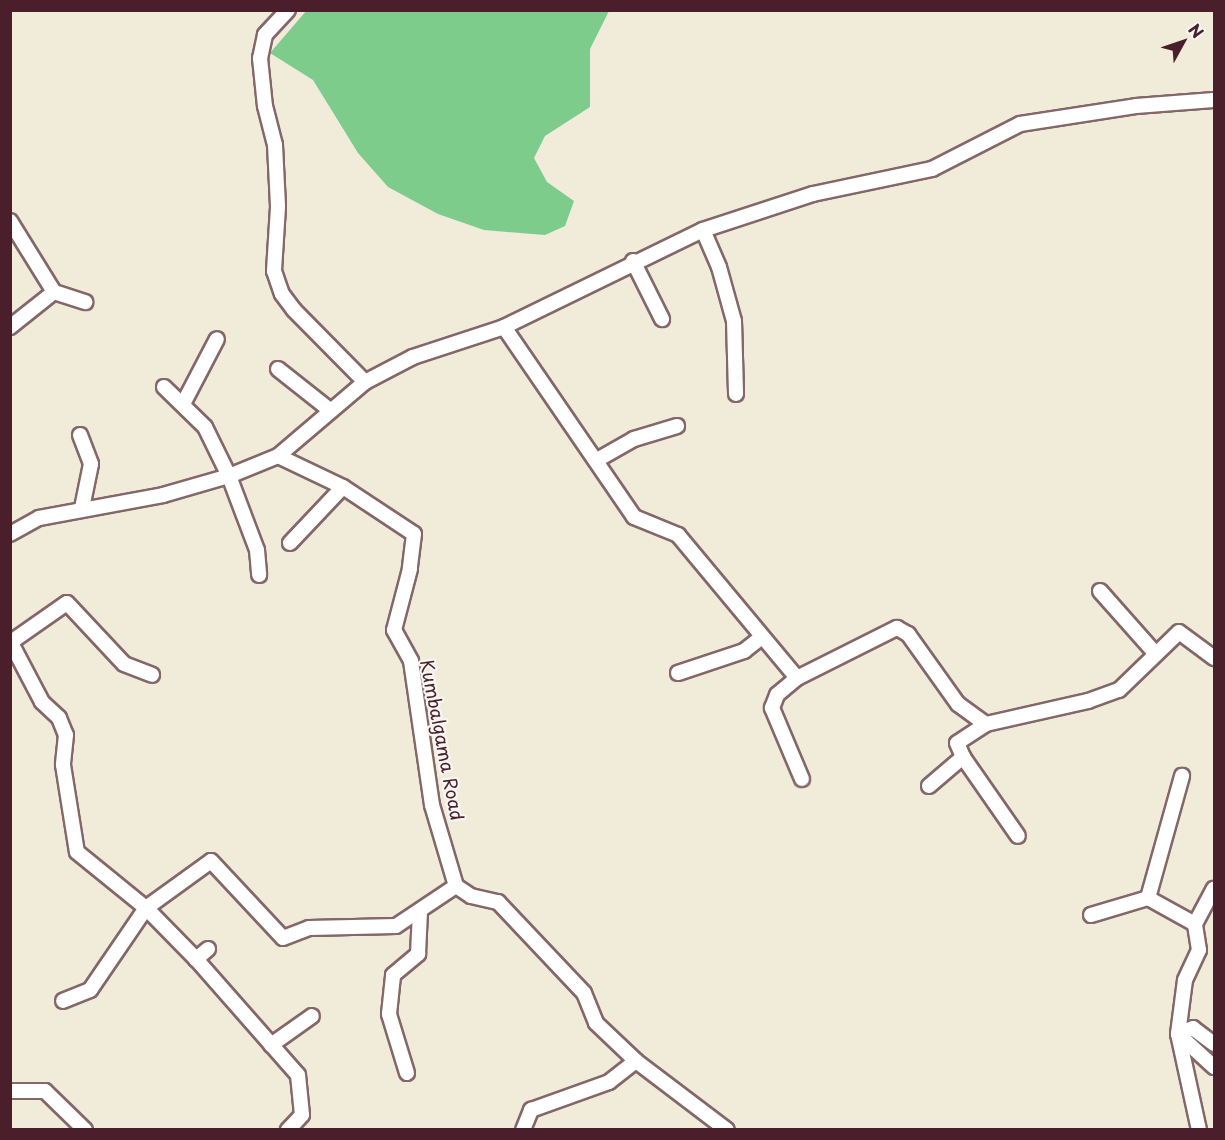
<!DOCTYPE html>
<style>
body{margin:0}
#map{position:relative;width:1225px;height:1140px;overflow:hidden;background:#f1ecd9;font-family:"Playpen Sans",sans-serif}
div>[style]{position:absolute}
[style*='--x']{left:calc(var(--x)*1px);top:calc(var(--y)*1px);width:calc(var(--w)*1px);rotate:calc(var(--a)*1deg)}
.green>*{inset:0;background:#7ecc8b}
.roads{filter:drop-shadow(2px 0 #846768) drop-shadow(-2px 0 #846768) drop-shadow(0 2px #846768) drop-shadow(0 -2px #846768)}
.street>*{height:14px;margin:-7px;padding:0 7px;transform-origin:7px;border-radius:7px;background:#fff}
span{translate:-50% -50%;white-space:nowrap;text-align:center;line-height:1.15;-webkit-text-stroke:4.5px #f6f6f2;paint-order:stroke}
.street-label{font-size:18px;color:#4a1f2b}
.frame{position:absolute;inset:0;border:12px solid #4a1f2b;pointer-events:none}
.north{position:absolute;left:1153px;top:12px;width:60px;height:60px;-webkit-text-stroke:4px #f6f6f2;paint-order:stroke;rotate:50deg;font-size:16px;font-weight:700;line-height:24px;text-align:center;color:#4a1f2b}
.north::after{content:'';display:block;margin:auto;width:21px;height:27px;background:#4a1f2b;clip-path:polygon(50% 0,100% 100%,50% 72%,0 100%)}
</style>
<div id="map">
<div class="green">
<i style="clip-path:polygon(307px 10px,609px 11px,590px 49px,590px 107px,545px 136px,534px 158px,547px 182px,574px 201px,565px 226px,545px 235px,484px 230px,438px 214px,388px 187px,358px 153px,313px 80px,270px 53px)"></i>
</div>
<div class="roads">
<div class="street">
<i style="--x:288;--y:10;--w:34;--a:133"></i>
<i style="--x:265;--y:35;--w:24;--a:102"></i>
<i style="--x:260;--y:58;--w:48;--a:84.1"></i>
<i style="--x:265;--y:106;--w:40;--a:75.6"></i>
<i style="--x:275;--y:145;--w:62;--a:87.2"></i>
<i style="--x:278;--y:207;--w:64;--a:93.6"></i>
<i style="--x:274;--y:271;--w:24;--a:71"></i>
<i style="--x:282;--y:294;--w:20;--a:53"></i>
<i style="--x:294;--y:310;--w:101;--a:45.4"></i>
<i style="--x:10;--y:221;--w:84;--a:58.2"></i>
<i style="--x:703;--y:230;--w:40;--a:66.6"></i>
<i style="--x:719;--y:267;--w:56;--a:74.5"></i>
<i style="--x:734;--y:321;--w:73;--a:88.4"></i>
<i style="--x:633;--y:261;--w:65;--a:63.4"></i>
<i style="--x:10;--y:327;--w:56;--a:-38.5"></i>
<i style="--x:54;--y:292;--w:33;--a:18"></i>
<i style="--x:504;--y:327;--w:230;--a:55.6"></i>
<i style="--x:634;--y:517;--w:48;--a:22.2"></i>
<i style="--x:678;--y:535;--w:186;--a:50.2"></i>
<i style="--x:797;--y:678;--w:112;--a:-26.6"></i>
<i style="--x:897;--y:628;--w:13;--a:29"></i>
<i style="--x:908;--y:634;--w:86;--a:54.5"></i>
<i style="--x:958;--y:704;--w:34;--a:36"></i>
<i style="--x:986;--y:724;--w:105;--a:-12.7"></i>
<i style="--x:1088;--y:701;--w:33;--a:-20"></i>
<i style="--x:1119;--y:690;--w:83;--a:-44"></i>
<i style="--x:1179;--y:632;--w:44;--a:36.6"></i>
<i style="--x:278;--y:369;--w:66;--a:38.3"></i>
<i style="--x:164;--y:387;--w:57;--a:44.3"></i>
<i style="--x:205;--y:427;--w:55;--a:63.9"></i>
<i style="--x:229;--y:476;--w:79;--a:69.3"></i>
<i style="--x:257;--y:550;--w:25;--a:85"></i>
<i style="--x:183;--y:404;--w:73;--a:-62.4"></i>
<i style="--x:80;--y:435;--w:31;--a:69"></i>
<i style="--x:91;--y:464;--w:45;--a:101.6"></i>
<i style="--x:278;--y:456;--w:72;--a:25.5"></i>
<i style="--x:343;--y:487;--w:85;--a:33.5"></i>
<i style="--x:414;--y:534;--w:35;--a:97"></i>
<i style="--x:410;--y:569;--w:63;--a:104.7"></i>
<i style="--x:394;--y:630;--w:35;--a:61"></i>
<i style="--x:411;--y:661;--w:146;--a:81.7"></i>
<i style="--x:432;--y:805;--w:84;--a:73.5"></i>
<i style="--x:456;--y:886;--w:18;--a:34"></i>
<i style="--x:471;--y:896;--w:28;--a:13"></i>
<i style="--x:498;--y:902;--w:125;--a:46.6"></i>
<i style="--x:584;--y:993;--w:32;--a:68"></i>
<i style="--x:596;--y:1023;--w:55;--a:43.5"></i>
<i style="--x:636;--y:1061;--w:114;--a:37.2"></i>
<i style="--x:597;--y:460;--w:43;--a:-29.6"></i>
<i style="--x:634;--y:439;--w:45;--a:-16.8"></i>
<i style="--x:10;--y:534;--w:33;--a:-29"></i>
<i style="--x:39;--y:518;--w:126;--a:-10.5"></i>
<i style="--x:163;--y:495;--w:69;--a:-16.1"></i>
<i style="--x:229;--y:476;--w:53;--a:-22.2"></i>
<i style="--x:278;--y:456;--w:114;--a:-40.4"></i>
<i style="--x:365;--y:382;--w:54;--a:-27.5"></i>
<i style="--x:413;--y:357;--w:96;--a:-18.2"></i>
<i style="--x:504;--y:327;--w:221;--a:-26"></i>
<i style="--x:703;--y:230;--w:116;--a:-18.1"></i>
<i style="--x:813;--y:194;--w:122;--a:-11.9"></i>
<i style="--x:932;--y:169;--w:99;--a:-27.1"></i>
<i style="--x:1020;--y:124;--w:117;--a:-8.8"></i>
<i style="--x:1136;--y:106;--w:78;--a:-4.4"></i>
<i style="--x:290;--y:543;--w:77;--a:-46.6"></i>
<i style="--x:1100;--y:591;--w:84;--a:48.4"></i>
<i style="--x:10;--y:641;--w:69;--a:62.3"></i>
<i style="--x:42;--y:702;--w:23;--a:43"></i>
<i style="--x:59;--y:718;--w:18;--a:68"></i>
<i style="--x:66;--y:735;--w:30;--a:96"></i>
<i style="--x:63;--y:765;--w:88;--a:80.9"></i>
<i style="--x:77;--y:852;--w:89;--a:39.1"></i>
<i style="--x:146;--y:908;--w:99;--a:124.3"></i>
<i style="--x:90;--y:990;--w:29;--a:158"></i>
<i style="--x:11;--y:642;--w:68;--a:-34.9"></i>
<i style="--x:67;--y:603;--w:83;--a:46.9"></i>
<i style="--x:124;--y:664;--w:30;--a:21"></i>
<i style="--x:678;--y:673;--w:70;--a:-18.4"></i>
<i style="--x:744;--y:651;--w:23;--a:-38"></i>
<i style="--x:797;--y:678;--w:26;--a:140"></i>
<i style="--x:777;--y:695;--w:14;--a:111"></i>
<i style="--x:772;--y:708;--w:77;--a:67.1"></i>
<i style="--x:963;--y:757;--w:96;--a:55.2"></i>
<i style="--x:929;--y:786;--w:45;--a:-40.5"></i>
<i style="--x:963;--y:757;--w:15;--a:-113"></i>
<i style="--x:957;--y:743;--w:35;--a:-33"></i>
<i style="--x:1148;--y:898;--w:127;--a:-74.4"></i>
<i style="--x:1091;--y:915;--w:59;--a:-16.6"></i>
<i style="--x:1148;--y:898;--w:54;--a:29"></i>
<i style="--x:208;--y:949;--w:16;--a:140"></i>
<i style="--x:196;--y:959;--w:71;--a:-134.4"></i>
<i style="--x:146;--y:908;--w:80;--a:-35.9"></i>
<i style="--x:211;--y:861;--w:105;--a:46.9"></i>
<i style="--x:283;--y:938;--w:28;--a:-21"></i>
<i style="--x:309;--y:928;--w:87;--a:-1.3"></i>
<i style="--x:396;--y:926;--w:72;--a:-33.7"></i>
<i style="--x:196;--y:959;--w:154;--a:48.7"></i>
<i style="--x:298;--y:1075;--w:40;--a:84.3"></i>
<i style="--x:302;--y:1115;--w:21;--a:133"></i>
<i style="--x:1214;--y:1044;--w:26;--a:-143"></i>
<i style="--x:1193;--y:1028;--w:16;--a:158"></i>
<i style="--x:1178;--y:1034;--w:49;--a:42.5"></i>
<i style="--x:271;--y:1045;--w:50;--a:-35.3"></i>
<i style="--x:407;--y:1073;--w:62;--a:-107"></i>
<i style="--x:389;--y:1014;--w:39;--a:-84"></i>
<i style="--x:393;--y:975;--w:33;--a:-40"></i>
<i style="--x:418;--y:954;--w:43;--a:-87.3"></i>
<i style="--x:10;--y:1091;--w:35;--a:0"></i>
<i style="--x:45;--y:1091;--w:56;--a:44.3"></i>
<i style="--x:523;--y:1130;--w:22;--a:-68"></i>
<i style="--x:531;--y:1110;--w:83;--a:-19.7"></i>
<i style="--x:609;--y:1082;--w:34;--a:-38"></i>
<i style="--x:1199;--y:1130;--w:98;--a:-102.3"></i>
<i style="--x:1178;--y:1034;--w:54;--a:-82.6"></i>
<i style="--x:1185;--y:980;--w:33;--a:-65"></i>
<i style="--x:1199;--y:950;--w:26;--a:-99"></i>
<i style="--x:1195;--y:924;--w:40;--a:-62"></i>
</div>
</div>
<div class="street-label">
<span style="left:442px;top:740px;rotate:79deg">Kumbalgama Road</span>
</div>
<div class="frame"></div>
<div class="north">N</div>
</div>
